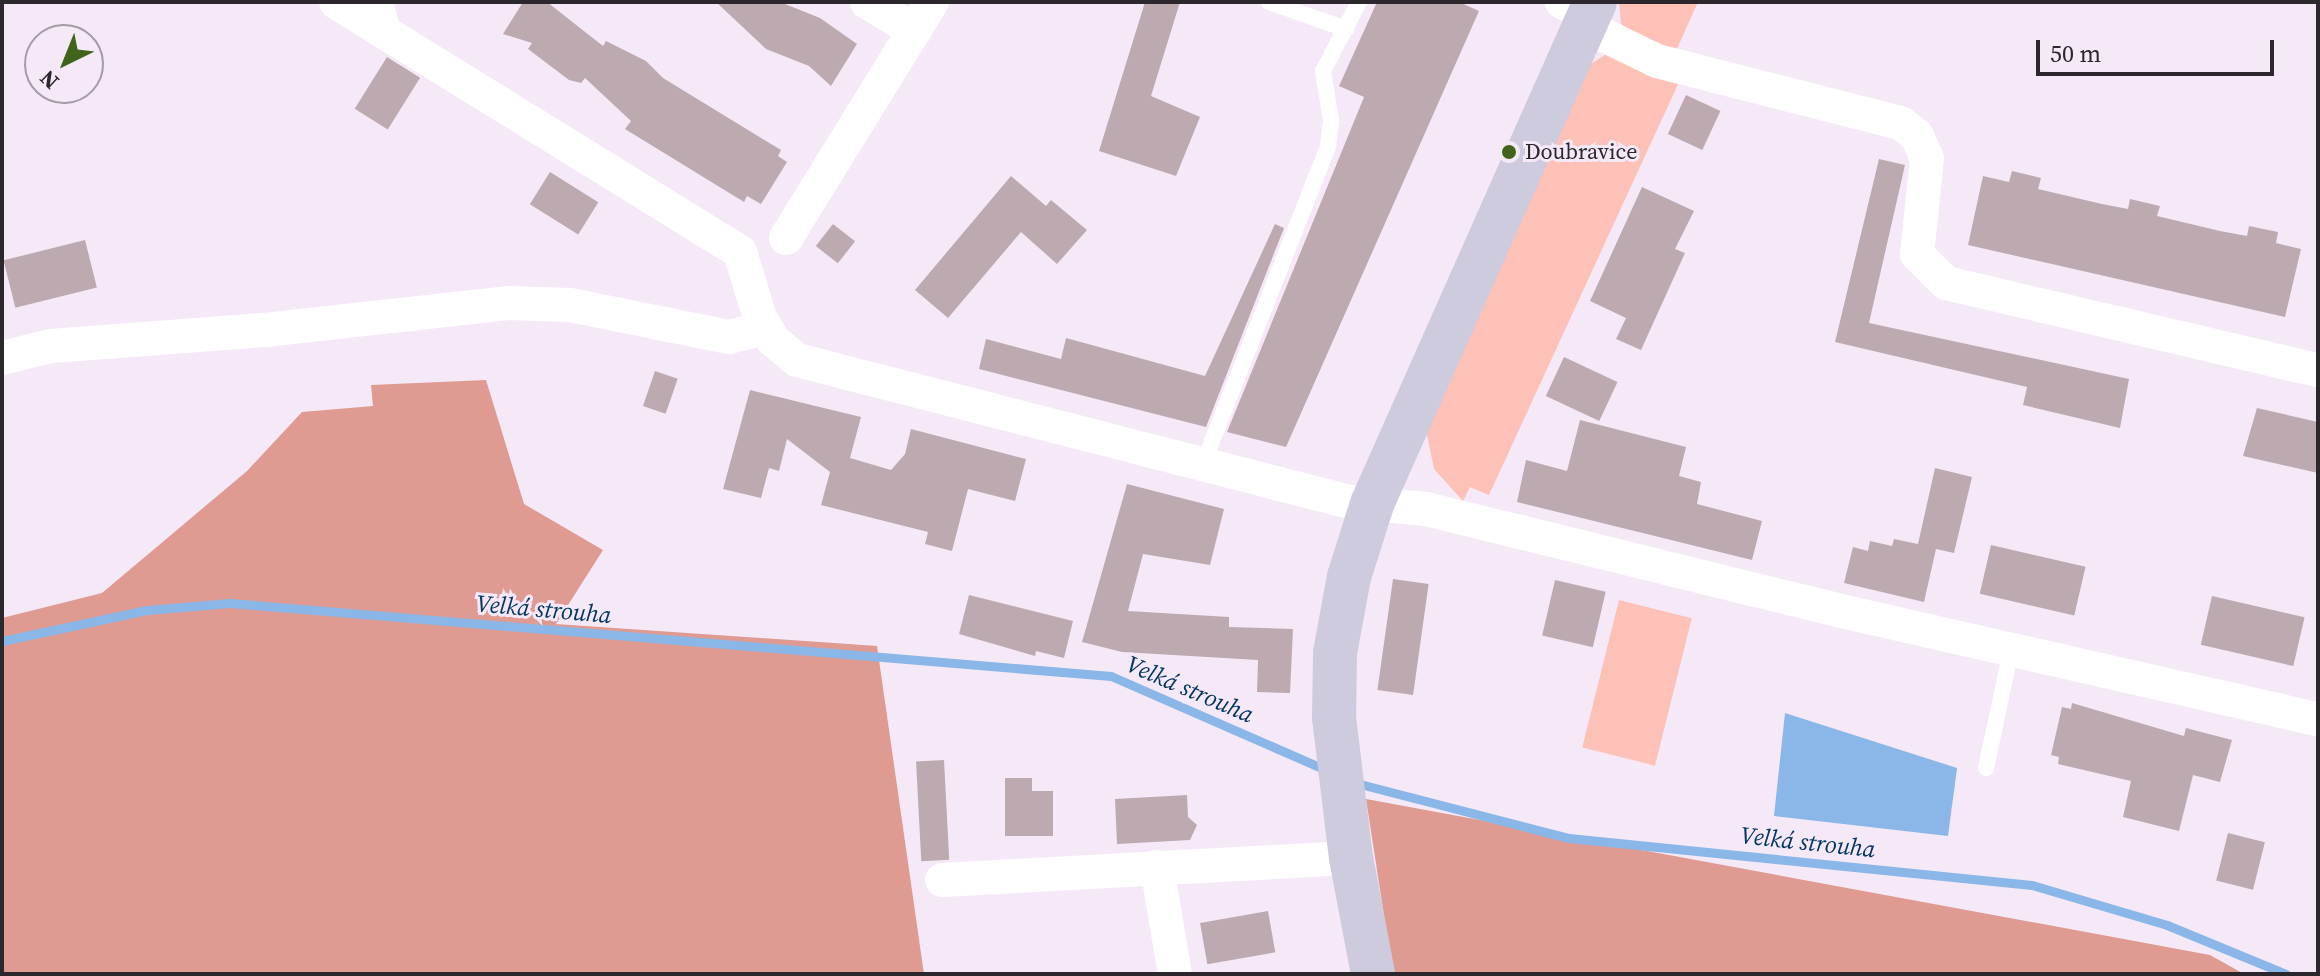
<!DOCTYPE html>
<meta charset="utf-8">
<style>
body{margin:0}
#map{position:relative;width:2320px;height:976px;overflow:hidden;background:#f5e9f8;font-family:"Source Serif 4",serif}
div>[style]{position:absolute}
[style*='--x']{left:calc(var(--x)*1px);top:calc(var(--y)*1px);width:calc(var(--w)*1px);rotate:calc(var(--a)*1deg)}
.green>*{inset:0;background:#fdc1b8;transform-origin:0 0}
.forest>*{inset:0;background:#df9b91}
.water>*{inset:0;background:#8ab7e7}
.stream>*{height:9px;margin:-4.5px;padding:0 4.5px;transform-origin:4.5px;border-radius:4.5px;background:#8ab7e7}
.building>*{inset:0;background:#bdaab1;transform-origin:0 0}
.lane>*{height:16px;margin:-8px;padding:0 8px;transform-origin:8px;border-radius:8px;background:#fff}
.street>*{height:34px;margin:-17px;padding:0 17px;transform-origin:17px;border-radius:17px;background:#fff}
.secondary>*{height:44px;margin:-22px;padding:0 22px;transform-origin:22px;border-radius:22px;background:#cdcbdd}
.dots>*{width:22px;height:22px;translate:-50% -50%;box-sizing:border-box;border:4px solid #f5e9f8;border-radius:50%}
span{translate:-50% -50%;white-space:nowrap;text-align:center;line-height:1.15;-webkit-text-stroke:6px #f5e9f8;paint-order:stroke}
.poi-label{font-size:22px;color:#2b272c}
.left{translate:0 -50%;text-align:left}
.water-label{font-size:24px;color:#033762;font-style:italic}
.frame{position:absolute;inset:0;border:4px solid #2b272c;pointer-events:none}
.north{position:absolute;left:24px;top:24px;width:80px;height:80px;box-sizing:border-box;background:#f5e9f8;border:2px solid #a49ba6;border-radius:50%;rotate:223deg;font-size:22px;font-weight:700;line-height:32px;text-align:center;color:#2b272c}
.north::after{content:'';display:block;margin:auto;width:28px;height:36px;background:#41641b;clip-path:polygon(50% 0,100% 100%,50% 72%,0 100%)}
.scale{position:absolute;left:2036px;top:40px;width:238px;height:36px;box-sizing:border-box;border:4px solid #2b272c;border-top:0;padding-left:10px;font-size:24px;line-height:28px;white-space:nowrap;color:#2b272c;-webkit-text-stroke:6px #f5e9f8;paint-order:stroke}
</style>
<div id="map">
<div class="green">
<i style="clip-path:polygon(1619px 2px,1698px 2px,1676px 51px,1640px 39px,1621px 24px)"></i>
<i style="clip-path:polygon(1608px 53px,1680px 80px,1489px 495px,1470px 487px,1463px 501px,1434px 469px,1426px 430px,1589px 65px)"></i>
<i style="left:1619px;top:600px;width:75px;height:152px;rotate:14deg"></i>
</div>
<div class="forest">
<i style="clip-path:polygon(486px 380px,524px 504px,603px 550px,556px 624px,877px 646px,924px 974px,2px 974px,2px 618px,102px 593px,247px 471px,302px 412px,373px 406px,371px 385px)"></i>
<i style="clip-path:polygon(1366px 799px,2210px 955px,2244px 974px,1393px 974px)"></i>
</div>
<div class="water">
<i style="clip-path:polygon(1785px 713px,1957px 768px,1948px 836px,1774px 816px)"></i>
</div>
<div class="stream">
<i style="--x:2;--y:641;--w:148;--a:-12.1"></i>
<i style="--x:147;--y:610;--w:83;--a:-4.8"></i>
<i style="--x:230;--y:603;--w:884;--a:4.74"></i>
<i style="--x:1111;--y:676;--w:237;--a:23.6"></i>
<i style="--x:1356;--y:783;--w:220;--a:14.5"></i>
<i style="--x:1569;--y:838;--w:465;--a:5.8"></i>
<i style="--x:2032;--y:885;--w:141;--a:16.5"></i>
<i style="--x:2167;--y:925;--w:129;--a:22.4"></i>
</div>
<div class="building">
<i style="clip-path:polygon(523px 2px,547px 2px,603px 46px,606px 41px,646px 61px,663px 78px,781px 150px,778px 156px,787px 162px,761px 204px,747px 196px,744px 202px,625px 129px,631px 121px,585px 78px,581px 83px,569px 80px,528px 49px,532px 43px,503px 34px)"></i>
<i style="clip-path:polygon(716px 2px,780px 2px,820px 18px,857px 44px,831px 86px,809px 66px,766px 49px)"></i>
<i style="clip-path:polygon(1145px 2px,1180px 2px,1151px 96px,1200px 117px,1176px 176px,1099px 151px)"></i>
<i style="clip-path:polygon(1377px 2px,1459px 2px,1479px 11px,1286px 447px,1227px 432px,1364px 97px,1339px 86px)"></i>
<i style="left:387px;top:57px;width:39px;height:61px;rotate:32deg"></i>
<i style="left:1686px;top:95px;width:38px;height:43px;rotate:25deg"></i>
<i style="clip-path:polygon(1879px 159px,1905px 165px,1869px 323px,2129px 379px,2120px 428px,2023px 405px,2027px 387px,1835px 342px)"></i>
<i style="clip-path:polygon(2012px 171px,2041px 178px,2038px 189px,2102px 204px,2128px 209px,2130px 199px,2160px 206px,2157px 216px,2220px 231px,2247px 236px,2249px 226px,2278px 232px,2276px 243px,2301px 249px,2285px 317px,1968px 245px,1983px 176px,2009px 182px)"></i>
<i style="left:550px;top:172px;width:57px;height:38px;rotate:32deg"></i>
<i style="clip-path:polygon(1011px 176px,1046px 206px,1051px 200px,1087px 230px,1057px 264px,1021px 232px,948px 318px,915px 290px)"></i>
<i style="clip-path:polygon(1642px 187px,1694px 211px,1675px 249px,1685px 253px,1641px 350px,1616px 339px,1626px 318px,1590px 301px)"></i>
<i style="left:833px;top:224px;width:28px;height:28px;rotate:38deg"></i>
<i style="clip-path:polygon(1275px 224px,1284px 228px,1206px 427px,979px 369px,986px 339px,1061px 359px,1066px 338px,1205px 376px)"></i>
<i style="left:85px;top:240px;width:49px;height:84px;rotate:76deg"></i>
<i style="left:1564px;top:357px;width:59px;height:43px;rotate:25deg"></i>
<i style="left:655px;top:371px;width:24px;height:37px;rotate:19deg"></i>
<i style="clip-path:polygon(750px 390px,861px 417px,850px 458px,891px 470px,905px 454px,911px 429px,1026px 459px,1015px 501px,968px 489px,952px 551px,925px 544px,928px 532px,821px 505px,830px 472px,787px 439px,779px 471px,769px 468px,761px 498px,723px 489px)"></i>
<i style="clip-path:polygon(2257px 408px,2318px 422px,2318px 473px,2243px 456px)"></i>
<i style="clip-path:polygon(1580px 420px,1686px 447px,1679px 476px,1701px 482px,1697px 504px,1762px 521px,1752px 560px,1517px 502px,1526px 460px,1567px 471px)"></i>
<i style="clip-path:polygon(1935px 468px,1972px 477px,1954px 553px,1936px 549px,1924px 602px,1844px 583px,1853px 547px,1868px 551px,1870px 541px,1892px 546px,1894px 539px,1918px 544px)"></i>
<i style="clip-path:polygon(1127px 484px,1224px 509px,1210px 565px,1143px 554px,1128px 611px,1229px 617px,1229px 627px,1293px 629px,1290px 693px,1257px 692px,1258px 660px,1122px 652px,1082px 642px)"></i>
<i style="left:1991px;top:545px;width:97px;height:50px;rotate:13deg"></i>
<i style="left:1393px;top:579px;width:36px;height:112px;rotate:8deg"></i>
<i style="left:1555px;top:580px;width:52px;height:57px;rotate:13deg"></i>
<i style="clip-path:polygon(969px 595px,1073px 621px,1064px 658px,1036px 651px,1035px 656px,959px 634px)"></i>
<i style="left:2212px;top:596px;width:95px;height:50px;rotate:13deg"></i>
<i style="clip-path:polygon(2072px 703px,2184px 736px,2186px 728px,2232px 740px,2220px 782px,2193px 775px,2179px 831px,2123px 817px,2131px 781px,2058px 764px,2059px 757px,2051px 755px,2062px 707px,2071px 709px)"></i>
<i style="left:944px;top:760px;width:100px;height:28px;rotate:87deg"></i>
<i style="clip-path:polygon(1005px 778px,1032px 778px,1032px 791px,1053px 791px,1053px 836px,1005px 836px)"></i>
<i style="clip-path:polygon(1187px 795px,1188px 817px,1197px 825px,1190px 840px,1117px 844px,1115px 799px)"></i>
<i style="left:2228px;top:833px;width:38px;height:49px;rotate:14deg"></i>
<i style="left:1268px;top:911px;width:42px;height:69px;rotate:80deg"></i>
</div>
<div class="lane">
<i style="--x:1269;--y:2;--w:82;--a:19.3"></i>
<i style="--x:1203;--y:464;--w:342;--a:-68.5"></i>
<i style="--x:1328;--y:146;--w:26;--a:-83"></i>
<i style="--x:1331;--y:120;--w:50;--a:-99.3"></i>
<i style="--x:1323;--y:71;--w:78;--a:-62.4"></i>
<i style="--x:1986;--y:768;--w:121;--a:-78"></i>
</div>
<div class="street">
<i style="--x:336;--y:2;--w:57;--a:32"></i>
<i style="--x:376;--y:2;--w:31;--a:75"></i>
<i style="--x:384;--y:32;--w:418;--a:31.7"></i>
<i style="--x:740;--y:252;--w:69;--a:73.1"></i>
<i style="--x:760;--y:318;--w:26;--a:59"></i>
<i style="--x:773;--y:340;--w:31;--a:40"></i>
<i style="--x:797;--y:360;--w:571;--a:14.4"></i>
<i style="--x:1350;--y:502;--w:76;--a:5.3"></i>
<i style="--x:1426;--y:509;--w:427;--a:13.8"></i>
<i style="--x:1841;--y:611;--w:489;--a:12.8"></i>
<i style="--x:867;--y:2;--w:56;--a:31.1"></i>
<i style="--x:1562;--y:2;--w:31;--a:25"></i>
<i style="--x:1585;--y:26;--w:80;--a:25.9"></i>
<i style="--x:1657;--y:61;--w:252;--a:14.3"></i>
<i style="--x:1901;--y:123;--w:21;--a:39"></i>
<i style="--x:1917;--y:136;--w:24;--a:66"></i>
<i style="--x:1927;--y:158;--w:97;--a:95.9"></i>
<i style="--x:1917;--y:254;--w:41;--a:45"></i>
<i style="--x:1946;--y:283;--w:382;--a:13.2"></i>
<i style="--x:786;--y:238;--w:278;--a:-58.3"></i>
<i style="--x:2;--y:358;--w:50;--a:-13.8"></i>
<i style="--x:51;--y:346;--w:215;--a:-4.3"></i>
<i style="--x:265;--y:330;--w:244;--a:-6.3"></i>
<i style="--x:508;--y:303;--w:62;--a:1.8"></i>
<i style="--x:570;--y:305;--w:162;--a:11.4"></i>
<i style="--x:729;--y:337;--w:37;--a:-14"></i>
<i style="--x:1157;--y:867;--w:109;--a:80.5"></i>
<i style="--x:942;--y:880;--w:410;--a:-3.1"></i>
</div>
<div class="secondary">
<i style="--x:1373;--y:974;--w:118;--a:-100.7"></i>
<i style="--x:1351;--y:858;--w:142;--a:-96.9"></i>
<i style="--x:1334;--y:717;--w:64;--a:-89.1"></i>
<i style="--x:1335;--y:653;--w:77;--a:-79.6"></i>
<i style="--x:1349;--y:577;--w:77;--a:-72.5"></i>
<i style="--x:1372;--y:504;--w:549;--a:-66.05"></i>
</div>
<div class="dots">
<i style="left:1509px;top:152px;background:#41641b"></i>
</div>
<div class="poi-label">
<span class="left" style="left:1525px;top:152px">Doubravice</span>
</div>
<div class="water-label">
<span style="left:544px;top:609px;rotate:5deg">Velká strouha</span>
<span style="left:1190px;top:689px;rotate:23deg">Velká strouha</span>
<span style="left:1808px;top:842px;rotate:6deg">Velká strouha</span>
</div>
<div class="frame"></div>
<div class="north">N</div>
<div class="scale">50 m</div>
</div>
